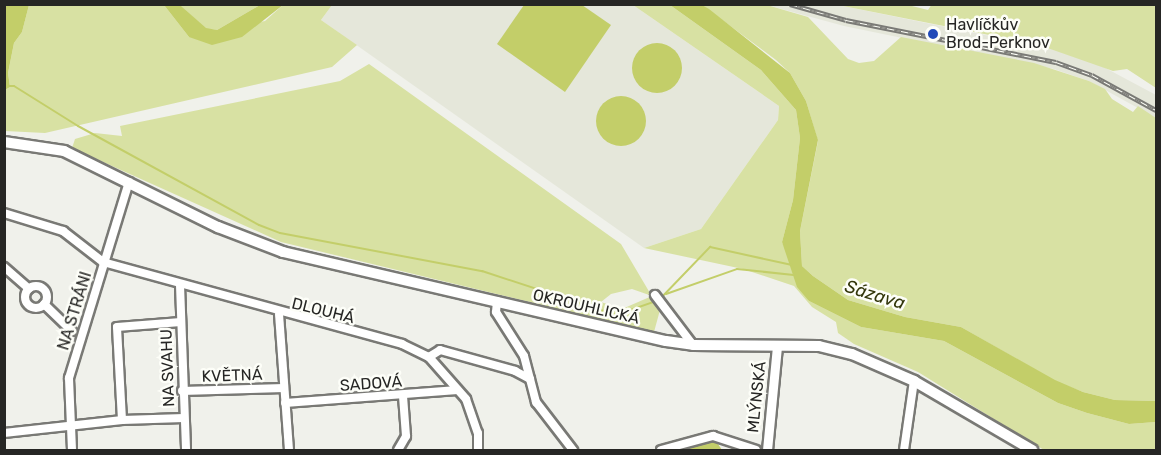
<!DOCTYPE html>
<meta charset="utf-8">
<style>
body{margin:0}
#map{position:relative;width:1161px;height:455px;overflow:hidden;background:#f0f1eb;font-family:Rubik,sans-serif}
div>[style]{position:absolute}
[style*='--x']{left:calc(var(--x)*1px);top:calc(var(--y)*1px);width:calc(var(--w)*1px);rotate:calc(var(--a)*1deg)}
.built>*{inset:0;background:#e5e7da}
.green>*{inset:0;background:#d8e1a3}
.water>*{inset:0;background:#c3ce69}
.round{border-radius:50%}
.stream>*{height:2px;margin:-1px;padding:0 1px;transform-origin:1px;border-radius:1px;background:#c3ce69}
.roads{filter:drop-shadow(2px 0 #797975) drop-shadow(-2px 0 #797975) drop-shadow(0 2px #797975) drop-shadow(0 -2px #797975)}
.minor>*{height:8px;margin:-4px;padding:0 4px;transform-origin:4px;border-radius:4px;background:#fff}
.minor>.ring{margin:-4px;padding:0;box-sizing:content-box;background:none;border:8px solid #fff;border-radius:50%}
.tertiary>*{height:9px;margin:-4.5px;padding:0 4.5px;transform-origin:4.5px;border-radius:4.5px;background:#fff}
.secondary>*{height:10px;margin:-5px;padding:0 5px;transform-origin:5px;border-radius:5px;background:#fff}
.rail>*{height:4.5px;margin-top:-2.25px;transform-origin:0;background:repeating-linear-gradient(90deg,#fdfef8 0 7px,#7a7a76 0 14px);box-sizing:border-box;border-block:2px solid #7a7a76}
.dots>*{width:16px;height:16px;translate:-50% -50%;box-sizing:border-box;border:3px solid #fdfef8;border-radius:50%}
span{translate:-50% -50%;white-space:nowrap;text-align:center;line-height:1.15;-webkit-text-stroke:5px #fdfef8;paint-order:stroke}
.poi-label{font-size:16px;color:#262624}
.left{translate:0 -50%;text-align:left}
.street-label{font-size:16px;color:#262624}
.water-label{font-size:18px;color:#33370b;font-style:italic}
.frame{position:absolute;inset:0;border:6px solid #262624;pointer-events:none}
</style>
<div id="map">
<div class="built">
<i style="clip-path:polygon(332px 5px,633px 5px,779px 106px,778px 120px,701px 229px,644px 248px,321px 20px)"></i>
<i style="clip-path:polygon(767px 5px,838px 5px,1059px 50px,1096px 63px,1156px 95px,1156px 118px,1089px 81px,1054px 69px,844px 26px)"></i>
</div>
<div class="green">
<i style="clip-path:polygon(932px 4px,1156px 5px,1156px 88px,1127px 69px,1113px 71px,1039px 45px,838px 5px,908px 5px,928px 10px)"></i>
<i style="clip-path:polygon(29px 5px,164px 5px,189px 37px,265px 21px,283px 5px,332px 5px,321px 20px,357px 45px,332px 67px,45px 133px,5px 131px,5px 90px,10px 87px,8px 73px,14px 43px,22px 32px)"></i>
<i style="clip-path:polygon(180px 5px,260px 5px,217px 30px,206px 29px)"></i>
<i style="clip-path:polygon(633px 5px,670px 5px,761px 70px,796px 110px,800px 138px,793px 200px,782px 242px,809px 301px,861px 327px,944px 341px,1058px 403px,1087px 413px,1129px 424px,1156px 422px,1156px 450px,1044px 450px,918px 372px,854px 344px,838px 333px,836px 322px,812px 307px,794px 286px,743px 269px,644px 248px,701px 229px,778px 120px,779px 106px)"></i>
<i style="clip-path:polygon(702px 5px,767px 5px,808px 17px,848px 59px,859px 63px,874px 61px,901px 37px,1034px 63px,1089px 81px,1105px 89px,1112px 99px,1133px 112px,1138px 106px,1156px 118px,1156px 401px,1115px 400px,1083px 392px,1055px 381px,961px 327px,905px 317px,848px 300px,813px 276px,802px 266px,800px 231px,818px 141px,806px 101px,790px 73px,776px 60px)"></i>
<i style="clip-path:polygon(evenodd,369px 64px,621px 244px,660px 310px,654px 332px,281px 242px,72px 148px,75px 139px,95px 133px,122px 136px,120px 126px,340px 81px,369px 64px,632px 289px,652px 296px,622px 309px,601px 302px,611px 294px,632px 289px)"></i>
</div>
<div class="water">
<i style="clip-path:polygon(5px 5px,29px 5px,22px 32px,14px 43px,8px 73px,10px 87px,5px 90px)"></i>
<i style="clip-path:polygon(164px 5px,180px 5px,206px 28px,217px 30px,260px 5px,283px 5px,242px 37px,212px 45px,189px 37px)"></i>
<i style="clip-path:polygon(524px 5px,582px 5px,611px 25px,565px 92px,497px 44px)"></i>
<i style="clip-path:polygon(670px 5px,702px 5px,709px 9px,790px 73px,806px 101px,818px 140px,800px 231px,802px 266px,813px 276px,848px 300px,905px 317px,961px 327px,1055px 380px,1083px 392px,1115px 400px,1156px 401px,1156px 422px,1129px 424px,1087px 413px,1058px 403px,944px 341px,861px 327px,809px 301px,797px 287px,782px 242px,793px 200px,800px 138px,796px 110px,761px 70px)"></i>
<i class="round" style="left:632px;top:43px;width:50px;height:50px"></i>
<i class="round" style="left:596px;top:96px;width:50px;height:50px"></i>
<i style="clip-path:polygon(706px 441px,716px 441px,722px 450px,671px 450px)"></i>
</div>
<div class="stream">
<i style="--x:4;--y:86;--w:10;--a:0"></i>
<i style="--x:14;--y:86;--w:75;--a:32"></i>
<i style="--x:78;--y:126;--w:206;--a:28.7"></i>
<i style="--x:259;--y:225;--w:22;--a:21"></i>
<i style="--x:280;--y:233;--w:206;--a:10.7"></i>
<i style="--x:482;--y:271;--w:141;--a:18.2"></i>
<i style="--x:616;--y:315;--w:46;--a:-19.2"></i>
<i style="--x:659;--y:300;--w:74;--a:-46.1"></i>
<i style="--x:710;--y:247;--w:84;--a:12.4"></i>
<i style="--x:666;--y:294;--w:75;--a:-19.4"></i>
<i style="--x:737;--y:269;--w:57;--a:6"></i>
</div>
<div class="roads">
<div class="minor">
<i style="--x:4;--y:213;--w:62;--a:17"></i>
<i style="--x:63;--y:231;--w:51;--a:37.8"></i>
<i style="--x:103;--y:262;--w:310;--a:15.3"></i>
<i style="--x:402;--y:344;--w:30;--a:26"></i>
<i style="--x:429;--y:357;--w:56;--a:48.6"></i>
<i style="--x:466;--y:399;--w:36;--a:71"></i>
<i style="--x:478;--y:433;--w:17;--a:90"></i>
<i style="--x:4;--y:267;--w:33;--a:41"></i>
<i style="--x:180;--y:285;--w:165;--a:87.9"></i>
<i class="ring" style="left:25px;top:286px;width:14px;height:14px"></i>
<i style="--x:655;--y:295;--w:63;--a:52.8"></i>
<i style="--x:497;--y:301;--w:11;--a:95"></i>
<i style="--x:496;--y:312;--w:52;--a:57.5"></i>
<i style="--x:524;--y:356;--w:48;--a:75.4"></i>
<i style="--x:536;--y:402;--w:61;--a:52.4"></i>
<i style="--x:44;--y:304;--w:39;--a:44"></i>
<i style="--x:279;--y:314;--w:136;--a:85.8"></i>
<i style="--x:429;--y:357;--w:13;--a:-32"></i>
<i style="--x:440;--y:350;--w:78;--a:15.6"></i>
<i style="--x:515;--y:371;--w:17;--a:28"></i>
<i style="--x:182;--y:391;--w:102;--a:-1.7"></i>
<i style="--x:285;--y:403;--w:173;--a:-4.3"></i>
<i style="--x:122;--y:420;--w:93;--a:-93.1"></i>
<i style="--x:117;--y:327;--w:64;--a:-4.5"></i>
<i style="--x:4;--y:433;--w:119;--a:-6.3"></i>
<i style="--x:122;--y:420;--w:62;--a:-1.8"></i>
<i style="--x:72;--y:450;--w:72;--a:-92.4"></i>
<i style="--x:69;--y:378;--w:205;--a:-73"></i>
<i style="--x:398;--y:450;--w:16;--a:-60"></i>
<i style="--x:406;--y:436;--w:40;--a:-94.3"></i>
<i style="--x:661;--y:450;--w:54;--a:-15.1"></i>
<i style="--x:713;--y:436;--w:45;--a:18"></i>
<i style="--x:904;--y:450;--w:70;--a:-81.8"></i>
</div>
<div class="tertiary">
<i style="--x:767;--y:450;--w:103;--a:-84.5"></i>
</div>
<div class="secondary">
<i style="--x:4;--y:142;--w:61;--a:8.5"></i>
<i style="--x:64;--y:151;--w:172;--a:26.3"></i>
<i style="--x:218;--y:227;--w:70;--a:21"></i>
<i style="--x:283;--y:252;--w:393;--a:13.1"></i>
<i style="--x:666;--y:341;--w:27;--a:8"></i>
<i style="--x:693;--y:345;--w:126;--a:0.5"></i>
<i style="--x:819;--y:346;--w:34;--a:14"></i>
<i style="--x:852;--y:354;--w:68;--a:23.5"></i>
<i style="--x:914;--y:381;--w:137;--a:30.3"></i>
</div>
</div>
<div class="rail">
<i style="--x:790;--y:4;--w:58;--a:15.9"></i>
<i style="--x:846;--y:20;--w:214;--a:11.3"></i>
<i style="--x:1056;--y:62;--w:38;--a:20"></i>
<i style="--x:1092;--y:75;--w:73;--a:28.7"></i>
</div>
<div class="dots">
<i style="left:933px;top:34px;background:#214ab8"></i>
</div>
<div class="poi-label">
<span class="left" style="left:946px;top:34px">Havlíčkův<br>Brod-Perknov</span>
</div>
<div class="street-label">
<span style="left:586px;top:307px;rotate:13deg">OKROUHLICKÁ</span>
<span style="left:75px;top:311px;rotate:-73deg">NA STRÁNI</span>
<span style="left:323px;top:311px;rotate:14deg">DLOUHÁ</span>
<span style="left:168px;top:368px;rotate:-92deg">NA SVAHU</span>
<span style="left:232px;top:376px;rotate:-2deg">KVĚTNÁ</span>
<span style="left:371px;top:384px;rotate:-4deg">SADOVÁ</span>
<span style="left:757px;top:397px;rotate:-84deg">MLÝNSKÁ</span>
</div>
<div class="water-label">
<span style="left:875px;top:295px;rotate:17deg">Sázava</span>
</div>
<div class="frame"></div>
</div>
